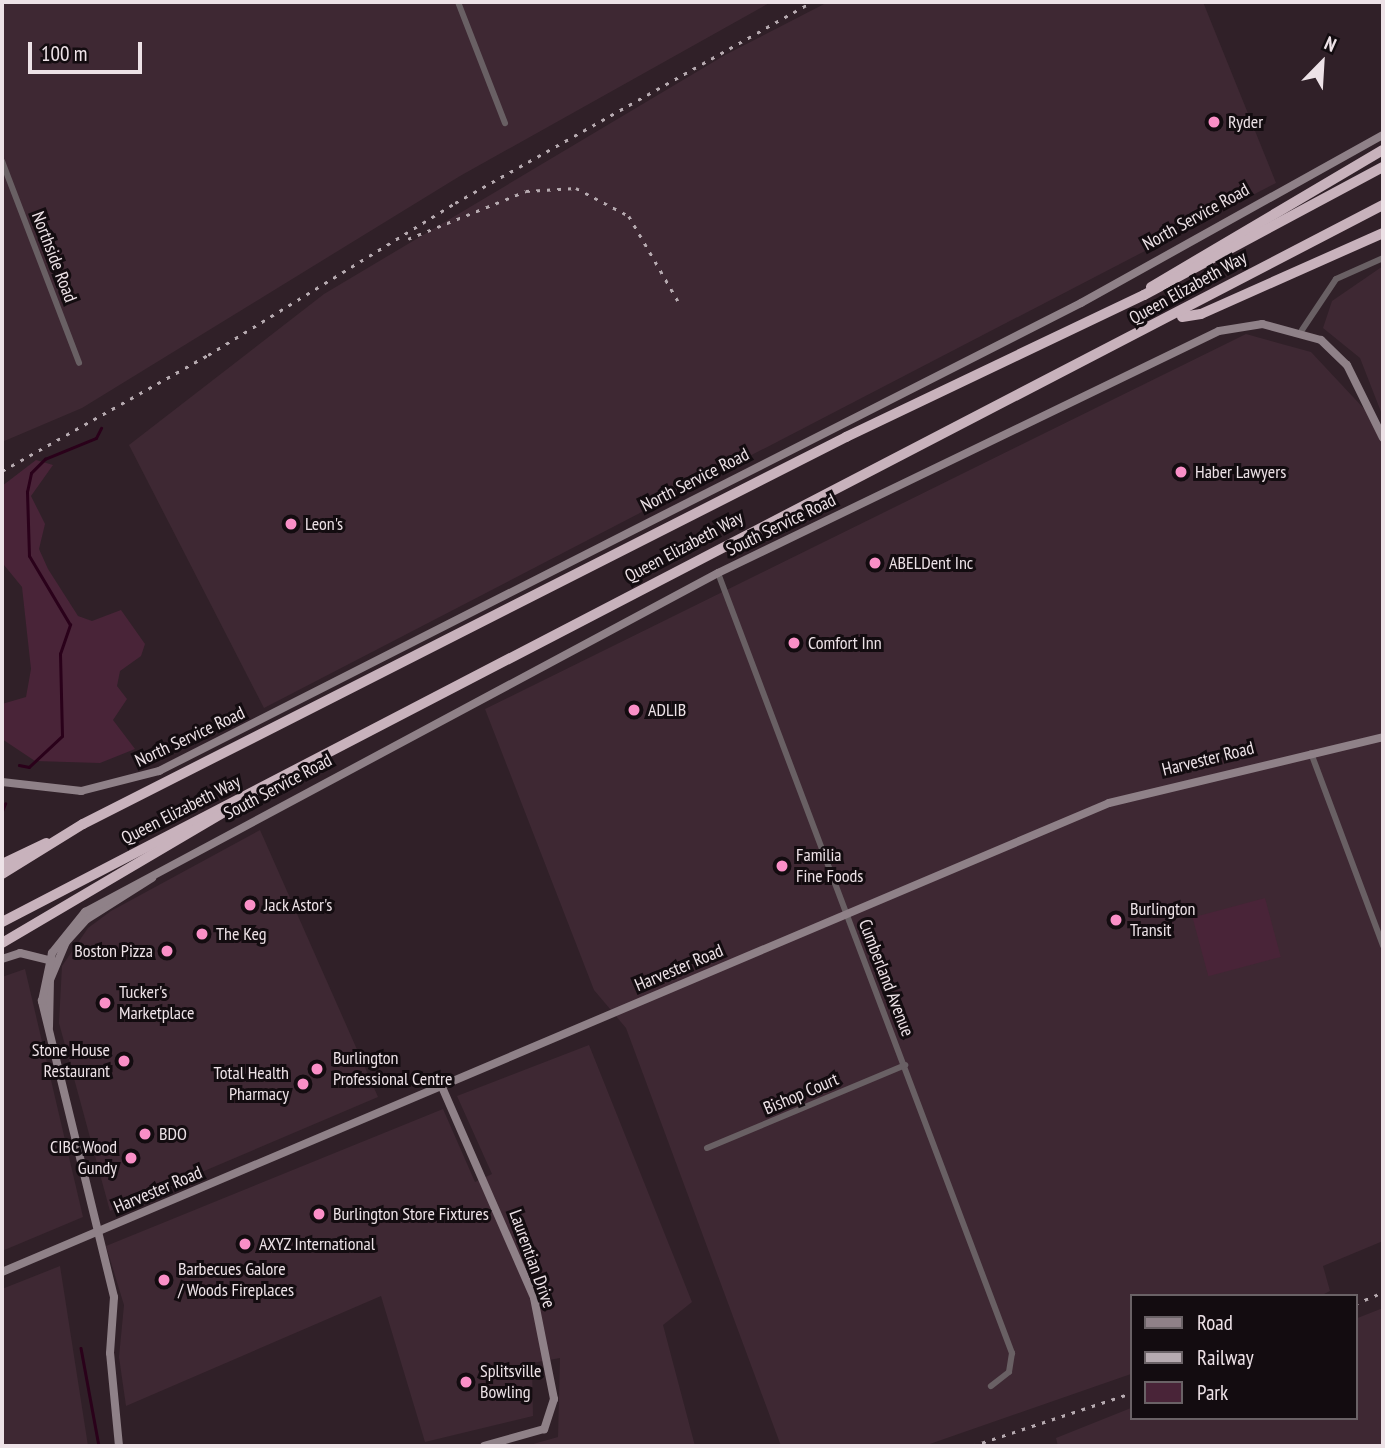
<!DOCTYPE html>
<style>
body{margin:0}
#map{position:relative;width:1385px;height:1448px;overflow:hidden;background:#302028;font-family:"PT Sans Narrow",sans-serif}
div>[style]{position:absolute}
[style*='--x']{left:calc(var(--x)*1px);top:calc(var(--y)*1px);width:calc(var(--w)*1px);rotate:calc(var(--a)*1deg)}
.built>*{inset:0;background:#3e2833}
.green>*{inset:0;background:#492438;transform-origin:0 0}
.stream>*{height:2.5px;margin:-1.25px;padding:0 1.25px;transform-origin:1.25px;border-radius:1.25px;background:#2a011a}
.street>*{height:6px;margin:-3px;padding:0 3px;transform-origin:3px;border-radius:3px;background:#696064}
.secondary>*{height:8px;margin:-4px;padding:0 4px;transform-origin:4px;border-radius:4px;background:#8f8188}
.highway>*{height:10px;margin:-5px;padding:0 5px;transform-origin:5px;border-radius:5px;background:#c8b2bc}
.rail>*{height:2.5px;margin-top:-1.25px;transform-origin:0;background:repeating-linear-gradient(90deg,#b6aab0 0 3.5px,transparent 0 10.5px)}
.dots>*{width:19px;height:19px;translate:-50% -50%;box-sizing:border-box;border:4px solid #130c10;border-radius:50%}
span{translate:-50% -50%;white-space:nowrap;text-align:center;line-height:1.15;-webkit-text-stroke:6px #130c10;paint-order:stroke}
.poi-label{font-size:18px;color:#ede2e7}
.left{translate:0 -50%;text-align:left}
.right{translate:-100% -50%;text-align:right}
.street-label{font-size:18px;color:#ede2e7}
.frame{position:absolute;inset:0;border:4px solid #ede2e7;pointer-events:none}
.legend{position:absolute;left:1130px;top:1294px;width:228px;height:126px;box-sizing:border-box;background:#130c10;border:2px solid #6a6266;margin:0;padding:9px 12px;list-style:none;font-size:21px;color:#ede2e7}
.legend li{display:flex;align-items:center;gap:14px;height:35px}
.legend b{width:35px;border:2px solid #6a6266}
.north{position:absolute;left:1287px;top:28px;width:70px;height:70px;-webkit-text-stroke:5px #130c10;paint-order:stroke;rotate:24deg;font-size:19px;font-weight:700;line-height:28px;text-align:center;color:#ede2e7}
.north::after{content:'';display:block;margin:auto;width:24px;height:32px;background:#ede2e7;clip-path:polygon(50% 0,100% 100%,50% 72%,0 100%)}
.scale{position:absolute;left:28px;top:42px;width:114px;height:32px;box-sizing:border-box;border:4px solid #ede2e7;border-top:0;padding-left:9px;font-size:21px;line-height:24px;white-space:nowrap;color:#ede2e7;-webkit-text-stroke:5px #130c10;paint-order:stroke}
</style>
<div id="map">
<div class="built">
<i style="clip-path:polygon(2px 2px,771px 2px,460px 176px,82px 408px,2px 442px)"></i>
<i style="clip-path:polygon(828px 2px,1203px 2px,1276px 183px,264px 708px,129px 445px,324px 294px,725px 55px)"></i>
<i style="clip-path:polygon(1383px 266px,1383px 417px,1360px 358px,1323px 328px,1332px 301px)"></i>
<i style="clip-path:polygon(1246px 334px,1311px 352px,1383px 429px,1383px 1241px,1323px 1266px,1330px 1291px,1320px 1296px,1131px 1296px,1131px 1374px,924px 1446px,781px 1446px,626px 1028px,594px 990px,485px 709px)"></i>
<i style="clip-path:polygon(260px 830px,378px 1097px,110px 1211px,59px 1023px,62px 966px,88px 928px,111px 911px)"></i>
<i style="clip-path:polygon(25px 969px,83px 1217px,2px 1251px,2px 977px)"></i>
<i style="clip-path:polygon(589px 1045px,692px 1302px,663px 1325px,695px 1446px,526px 1446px,558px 1437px,560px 1358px,532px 1363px,533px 1416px,425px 1442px,381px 1296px,126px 1406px,119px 1357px,124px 1305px,106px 1246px,443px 1109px,475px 1182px,492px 1174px,457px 1096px)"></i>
<i style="clip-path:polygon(60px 1266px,88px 1446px,2px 1446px,2px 1289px)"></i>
<i style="clip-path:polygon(1383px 1308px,1383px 1446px,1058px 1446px,1056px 1438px,1131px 1408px,1131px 1418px,1355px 1418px,1355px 1319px)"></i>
</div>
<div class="green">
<i style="clip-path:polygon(36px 460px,53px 465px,31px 496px,45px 524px,39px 549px,48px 569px,78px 616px,92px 621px,121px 610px,145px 644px,141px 656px,120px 671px,117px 686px,127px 699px,113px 720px,135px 749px,100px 763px,35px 761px,2px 739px,2px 704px,26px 697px,31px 669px,22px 587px,4px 565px,2px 486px)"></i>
<i style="left:1265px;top:898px;width:61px;height:75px;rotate:75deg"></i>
</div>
<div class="stream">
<i style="--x:19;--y:765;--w:10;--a:11"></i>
<i style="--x:29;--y:767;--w:45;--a:-43.2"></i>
<i style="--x:62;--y:736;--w:82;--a:-91.4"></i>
<i style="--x:60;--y:654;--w:31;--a:-71"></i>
<i style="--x:70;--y:625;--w:80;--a:-120.7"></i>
<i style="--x:29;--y:556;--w:64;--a:-91.8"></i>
<i style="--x:27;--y:492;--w:19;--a:-78"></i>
<i style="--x:31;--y:473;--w:20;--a:-45"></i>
<i style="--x:45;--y:459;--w:55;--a:-22.4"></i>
<i style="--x:96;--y:438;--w:11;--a:-63"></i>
<i style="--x:2;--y:811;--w:8;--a:-67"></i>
<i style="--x:81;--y:1348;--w:100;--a:79.6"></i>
</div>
<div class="street">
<i style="--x:458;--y:2;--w:130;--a:68.8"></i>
<i style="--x:2;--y:161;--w:216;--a:69.1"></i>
<i style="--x:1302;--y:330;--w:61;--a:-56.3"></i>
<i style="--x:1336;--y:279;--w:51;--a:-24.1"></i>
<i style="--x:718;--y:573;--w:834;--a:69.35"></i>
<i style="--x:1012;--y:1353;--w:19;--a:99"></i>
<i style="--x:1009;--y:1372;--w:23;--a:142"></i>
<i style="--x:1311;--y:753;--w:206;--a:69.5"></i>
<i style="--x:707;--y:1148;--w:215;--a:-22.7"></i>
</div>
<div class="secondary">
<i style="--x:2;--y:782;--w:80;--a:6.5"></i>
<i style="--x:81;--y:791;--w:81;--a:-14.4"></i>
<i style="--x:159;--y:771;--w:1034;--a:-26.91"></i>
<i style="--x:1081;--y:303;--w:346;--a:-29.1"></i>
<i style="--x:2;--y:959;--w:19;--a:-18"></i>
<i style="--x:20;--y:953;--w:33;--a:14"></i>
<i style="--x:49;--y:1027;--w:47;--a:-88.8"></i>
<i style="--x:50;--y:980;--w:41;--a:-67.2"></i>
<i style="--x:66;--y:942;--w:31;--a:-48"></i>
<i style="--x:87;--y:919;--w:77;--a:-32.2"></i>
<i style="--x:442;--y:1087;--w:230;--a:66.4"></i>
<i style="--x:534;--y:1298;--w:103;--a:78.8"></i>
<i style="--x:554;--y:1399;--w:32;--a:108"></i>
<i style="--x:544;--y:1429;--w:62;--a:164.2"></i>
<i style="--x:2;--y:1272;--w:1202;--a:-22.96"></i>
<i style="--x:1109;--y:803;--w:282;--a:-13.5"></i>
<i style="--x:119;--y:1446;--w:93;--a:-95.5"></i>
<i style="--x:110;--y:1353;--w:56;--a:-85.9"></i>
<i style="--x:114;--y:1297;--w:305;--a:-103.7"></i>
<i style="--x:42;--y:1001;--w:49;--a:-78.2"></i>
<i style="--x:52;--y:953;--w:53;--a:-51.2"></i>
<i style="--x:85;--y:912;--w:718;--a:-28.17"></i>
<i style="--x:718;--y:573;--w:556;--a:-25.78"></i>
<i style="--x:1219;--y:331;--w:44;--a:-9.2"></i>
<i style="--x:1262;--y:324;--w:61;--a:15.2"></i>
<i style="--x:1321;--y:340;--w:36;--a:44"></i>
<i style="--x:1347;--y:365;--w:81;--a:63.7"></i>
</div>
<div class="highway">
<i style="--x:1151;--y:287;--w:269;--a:-30.6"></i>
<i style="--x:1182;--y:317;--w:19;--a:-9"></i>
<i style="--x:1201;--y:314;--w:199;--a:-24"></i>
<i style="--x:2;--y:864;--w:49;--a:-25.5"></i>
<i style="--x:2;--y:874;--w:95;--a:-31.7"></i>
<i style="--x:83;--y:824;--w:856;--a:-26.89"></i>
<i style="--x:846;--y:437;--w:330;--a:-25.5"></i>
<i style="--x:1144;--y:295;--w:271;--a:-28.2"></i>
<i style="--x:2;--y:922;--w:1556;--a:-27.44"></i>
<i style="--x:2;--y:943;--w:262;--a:-30.5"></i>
</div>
<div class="rail">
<i style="--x:408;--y:239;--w:127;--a:-22.1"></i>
<i style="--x:526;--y:191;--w:50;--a:-3.4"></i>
<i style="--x:576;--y:188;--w:60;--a:27.8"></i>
<i style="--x:629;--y:216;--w:98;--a:60"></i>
<i style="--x:2;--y:471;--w:236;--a:-29.4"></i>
<i style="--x:208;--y:355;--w:290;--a:-31.6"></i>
<i style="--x:455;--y:203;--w:410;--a:-29.4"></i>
<i style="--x:1355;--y:1304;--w:30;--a:-23"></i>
<i style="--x:972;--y:1446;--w:168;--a:-18.4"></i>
</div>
<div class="dots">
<i style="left:1214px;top:122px;background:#fa8fc7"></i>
<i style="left:1181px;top:472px;background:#fa8fc7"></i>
<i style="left:291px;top:524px;background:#fa8fc7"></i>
<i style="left:875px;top:563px;background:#fa8fc7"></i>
<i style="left:794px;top:643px;background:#fa8fc7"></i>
<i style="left:634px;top:710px;background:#fa8fc7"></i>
<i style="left:782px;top:866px;background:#fa8fc7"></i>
<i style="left:250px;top:905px;background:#fa8fc7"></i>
<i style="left:1116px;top:920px;background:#fa8fc7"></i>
<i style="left:202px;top:934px;background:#fa8fc7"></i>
<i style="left:167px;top:951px;background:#fa8fc7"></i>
<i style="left:105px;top:1003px;background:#fa8fc7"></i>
<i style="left:124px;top:1061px;background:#fa8fc7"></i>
<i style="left:317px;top:1069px;background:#fa8fc7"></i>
<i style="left:303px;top:1084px;background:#fa8fc7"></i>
<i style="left:145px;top:1134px;background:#fa8fc7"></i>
<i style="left:131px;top:1158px;background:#fa8fc7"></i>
<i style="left:319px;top:1214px;background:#fa8fc7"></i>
<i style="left:245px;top:1244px;background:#fa8fc7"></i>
<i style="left:164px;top:1280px;background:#fa8fc7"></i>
<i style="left:466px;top:1382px;background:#fa8fc7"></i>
</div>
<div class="poi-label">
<span class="left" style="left:1228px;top:122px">Ryder</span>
<span class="left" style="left:1195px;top:472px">Haber Lawyers</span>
<span class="left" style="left:305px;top:524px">Leon's</span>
<span class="left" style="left:889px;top:563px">ABELDent Inc</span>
<span class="left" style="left:808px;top:643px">Comfort Inn</span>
<span class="left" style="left:648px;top:710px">ADLIB</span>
<span class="left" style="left:796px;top:866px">Familia<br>Fine Foods</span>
<span class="left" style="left:264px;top:905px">Jack Astor's</span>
<span class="left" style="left:1130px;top:920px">Burlington<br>Transit</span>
<span class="left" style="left:216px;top:934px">The Keg</span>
<span class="right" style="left:153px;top:951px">Boston Pizza</span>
<span class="left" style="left:119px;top:1003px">Tucker's<br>Marketplace</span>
<span class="right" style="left:110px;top:1061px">Stone House<br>Restaurant</span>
<span class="left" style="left:333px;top:1069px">Burlington<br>Professional Centre</span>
<span class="right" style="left:289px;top:1084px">Total Health<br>Pharmacy</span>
<span class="left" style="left:159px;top:1134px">BDO</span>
<span class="right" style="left:117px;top:1158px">CIBC Wood<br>Gundy</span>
<span class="left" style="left:333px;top:1214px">Burlington Store Fixtures</span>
<span class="left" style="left:259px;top:1244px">AXYZ International</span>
<span class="left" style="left:178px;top:1280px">Barbecues Galore<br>/ Woods Fireplaces</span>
<span class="left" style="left:480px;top:1382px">Splitsville<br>Bowling</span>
</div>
<div class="street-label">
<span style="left:1196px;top:217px;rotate:-29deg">North Service Road</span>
<span style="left:54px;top:257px;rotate:69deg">Northside Road</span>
<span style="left:1188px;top:288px;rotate:-29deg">Queen Elizabeth Way</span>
<span style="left:695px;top:480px;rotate:-27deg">North Service Road</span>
<span style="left:781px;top:525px;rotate:-26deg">South Service Road</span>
<span style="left:684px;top:547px;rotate:-28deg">Queen Elizabeth Way</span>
<span style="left:190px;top:737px;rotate:-25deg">North Service Road</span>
<span style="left:1208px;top:759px;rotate:-14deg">Harvester Road</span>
<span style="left:278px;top:787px;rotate:-28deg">South Service Road</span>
<span style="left:181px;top:810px;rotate:-27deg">Queen Elizabeth Way</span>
<span style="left:679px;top:968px;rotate:-23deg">Harvester Road</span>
<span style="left:886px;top:978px;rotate:69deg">Cumberland Avenue</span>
<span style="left:801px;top:1094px;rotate:-23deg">Bishop Court</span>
<span style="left:158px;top:1190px;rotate:-23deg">Harvester Road</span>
<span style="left:532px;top:1259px;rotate:70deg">Laurentian Drive</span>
</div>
<div class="frame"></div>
<ul class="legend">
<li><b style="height:9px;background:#8f8188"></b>Road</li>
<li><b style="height:9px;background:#b6aab0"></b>Railway</li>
<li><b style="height:19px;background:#492438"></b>Park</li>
</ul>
<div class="north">N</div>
<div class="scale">100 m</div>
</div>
